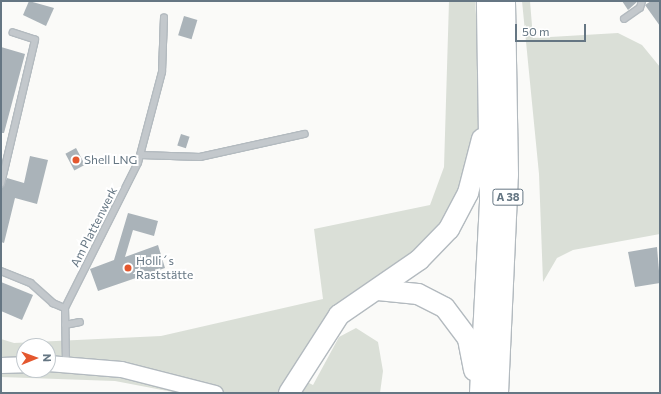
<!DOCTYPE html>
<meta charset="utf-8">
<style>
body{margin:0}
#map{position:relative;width:661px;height:394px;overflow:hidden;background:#fafaf8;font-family:Commissioner,sans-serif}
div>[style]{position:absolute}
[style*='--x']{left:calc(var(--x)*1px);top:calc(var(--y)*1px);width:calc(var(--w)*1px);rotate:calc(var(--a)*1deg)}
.green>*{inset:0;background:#dadfd7}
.building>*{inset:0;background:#aab3b9;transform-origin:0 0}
.roads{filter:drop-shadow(1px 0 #b3babf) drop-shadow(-1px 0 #b3babf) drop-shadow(0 1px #b3babf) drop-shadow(0 -1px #b3babf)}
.lane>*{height:5.5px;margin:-2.75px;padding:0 2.75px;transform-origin:2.75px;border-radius:2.75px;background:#c3c8cc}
.secondary>*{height:15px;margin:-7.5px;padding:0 7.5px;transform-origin:7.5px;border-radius:7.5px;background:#fff}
.highway>*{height:20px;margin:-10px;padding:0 10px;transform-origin:10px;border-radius:10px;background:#fff}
.dots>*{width:11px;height:11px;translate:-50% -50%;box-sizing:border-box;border:2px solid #fff;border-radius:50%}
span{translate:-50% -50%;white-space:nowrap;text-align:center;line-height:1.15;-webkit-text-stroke:4px #fff;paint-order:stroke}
.shield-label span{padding:1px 3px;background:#fff;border:1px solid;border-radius:3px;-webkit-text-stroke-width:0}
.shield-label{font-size:11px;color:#657683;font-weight:700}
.poi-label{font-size:12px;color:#657683}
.left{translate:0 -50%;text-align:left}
.street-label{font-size:12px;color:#657683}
.frame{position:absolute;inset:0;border:2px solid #657683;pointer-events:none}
.north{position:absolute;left:16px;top:338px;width:40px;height:40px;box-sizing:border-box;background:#fff;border:1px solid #c1c8cd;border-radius:50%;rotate:89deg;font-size:11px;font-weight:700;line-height:16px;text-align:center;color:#657683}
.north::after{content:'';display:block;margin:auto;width:14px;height:18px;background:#e4572e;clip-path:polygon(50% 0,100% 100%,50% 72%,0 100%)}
.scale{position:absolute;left:515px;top:24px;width:71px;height:18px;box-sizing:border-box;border:2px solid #657683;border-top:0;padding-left:5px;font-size:12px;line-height:14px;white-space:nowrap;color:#657683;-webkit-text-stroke:3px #fff;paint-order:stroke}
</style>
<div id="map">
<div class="green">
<i style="clip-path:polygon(evenodd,449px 1px,475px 1px,477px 28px,479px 126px,460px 202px,403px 267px,291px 374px,313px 385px,339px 337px,356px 328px,378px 342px,383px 371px,380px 393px,178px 393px,115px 381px,1px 377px,1px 339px,14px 343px,161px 336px,323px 299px,314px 229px,430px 205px,444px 167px,449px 1px,24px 346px,48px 346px,48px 370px,24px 370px,24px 346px)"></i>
<i style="clip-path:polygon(522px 1px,530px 1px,533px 38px,618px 33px,642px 45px,660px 67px,660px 234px,573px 250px,557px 258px,543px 282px,539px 174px)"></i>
</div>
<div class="building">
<i style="clip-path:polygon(29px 1px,54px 8px,46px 26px,23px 15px)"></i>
<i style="clip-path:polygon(622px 1px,638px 1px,628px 10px)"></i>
<i style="clip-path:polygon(651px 1px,660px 1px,660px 26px,645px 5px)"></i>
<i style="left:184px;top:16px;width:14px;height:20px;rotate:17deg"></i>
<i style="clip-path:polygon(1px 47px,25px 54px,4px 133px,1px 133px)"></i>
<i style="left:181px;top:134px;width:9px;height:12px;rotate:18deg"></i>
<i style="left:76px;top:148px;width:19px;height:12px;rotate:62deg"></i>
<i style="clip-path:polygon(30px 156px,48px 160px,37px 204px,15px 198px,4px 243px,1px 242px,2px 188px,7px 178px,24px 183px)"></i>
<i style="clip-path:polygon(128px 213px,158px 221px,154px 236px,133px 230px,125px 257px,158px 245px,165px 268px,98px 291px,90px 269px,114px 260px)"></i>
<i style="clip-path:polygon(657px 247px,660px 283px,635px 287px,628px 252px)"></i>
<i style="clip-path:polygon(1px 282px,33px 295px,22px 320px,1px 311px)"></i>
</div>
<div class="roads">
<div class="lane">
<i style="--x:624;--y:19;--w:19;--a:-35"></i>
<i style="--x:640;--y:8;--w:7;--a:-74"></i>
<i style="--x:141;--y:155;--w:59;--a:1.9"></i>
<i style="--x:200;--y:157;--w:107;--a:-12.4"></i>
<i style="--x:1;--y:184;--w:148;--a:-76.7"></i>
<i style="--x:35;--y:40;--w:23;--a:-162"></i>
<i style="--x:1;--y:271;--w:32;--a:22"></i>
<i style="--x:31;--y:283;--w:30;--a:42"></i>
<i style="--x:53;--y:303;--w:13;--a:23"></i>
<i style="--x:65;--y:325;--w:15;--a:-11"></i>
<i style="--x:66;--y:364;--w:56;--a:-91"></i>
<i style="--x:65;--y:308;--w:162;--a:-63.3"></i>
<i style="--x:138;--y:163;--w:94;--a:-75.2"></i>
<i style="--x:162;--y:72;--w:54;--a:-87.9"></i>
</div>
<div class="secondary">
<i style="--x:48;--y:363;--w:73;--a:4.7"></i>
<i style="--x:121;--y:369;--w:97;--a:14.3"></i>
<i style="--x:1;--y:365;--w:23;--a:-2"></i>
</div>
<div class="highway">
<i style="--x:378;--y:290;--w:40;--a:5.7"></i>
<i style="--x:418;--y:294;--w:30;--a:27"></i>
<i style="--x:445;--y:308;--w:39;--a:53"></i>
<i style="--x:468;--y:339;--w:32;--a:79"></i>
<i style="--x:289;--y:393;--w:93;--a:-57.3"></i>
<i style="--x:339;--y:315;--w:97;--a:-34.5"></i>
<i style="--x:419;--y:260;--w:43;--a:-45.9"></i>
<i style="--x:449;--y:229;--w:41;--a:-62.2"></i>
<i style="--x:468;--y:193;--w:56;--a:-75.5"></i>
<i style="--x:480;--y:393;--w:194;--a:-87"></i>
<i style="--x:490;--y:199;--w:198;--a:-90.9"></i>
<i style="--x:498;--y:393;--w:218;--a:-87.4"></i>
<i style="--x:508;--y:175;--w:174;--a:-91"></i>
</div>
</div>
<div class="dots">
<i style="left:76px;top:160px;background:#e4572e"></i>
<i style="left:128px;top:268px;background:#e4572e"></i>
</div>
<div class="shield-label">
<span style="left:508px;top:197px">A 38</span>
</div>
<div class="poi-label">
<span class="left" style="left:84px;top:160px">Shell LNG</span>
<span class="left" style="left:136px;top:268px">Holli´s<br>Raststätte</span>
</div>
<div class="street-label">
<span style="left:94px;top:227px;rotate:-63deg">Am Plattenwerk</span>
</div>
<div class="frame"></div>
<div class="north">N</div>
<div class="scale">50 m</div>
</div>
